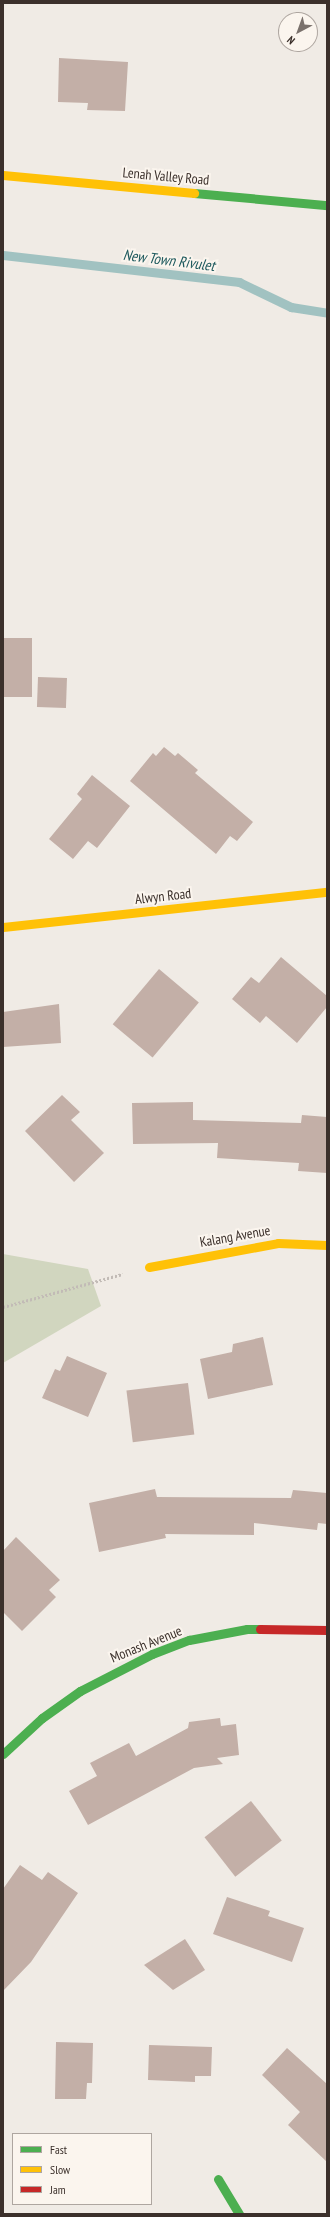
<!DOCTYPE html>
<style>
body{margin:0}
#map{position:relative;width:330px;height:2217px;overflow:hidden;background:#f0ebe5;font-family:"PT Sans Narrow",sans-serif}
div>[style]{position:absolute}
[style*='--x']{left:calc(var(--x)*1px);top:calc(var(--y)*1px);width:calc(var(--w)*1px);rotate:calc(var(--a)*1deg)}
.green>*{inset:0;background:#d1d6bf}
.stream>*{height:9px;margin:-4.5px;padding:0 4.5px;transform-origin:4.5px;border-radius:4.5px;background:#a1c2c1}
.building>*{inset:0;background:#c3afa7;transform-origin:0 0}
.path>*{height:2.5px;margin-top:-1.25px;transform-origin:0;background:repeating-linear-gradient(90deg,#c2bbb6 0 2px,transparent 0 4px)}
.fast>*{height:9px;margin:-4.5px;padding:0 4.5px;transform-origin:4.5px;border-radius:4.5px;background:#4caf50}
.slow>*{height:9px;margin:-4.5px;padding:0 4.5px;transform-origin:4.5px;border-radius:4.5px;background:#ffc107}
.jam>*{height:9px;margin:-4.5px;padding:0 4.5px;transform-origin:4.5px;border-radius:4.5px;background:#c62828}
span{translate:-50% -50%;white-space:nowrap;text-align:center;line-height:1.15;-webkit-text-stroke:4px #fbf5ee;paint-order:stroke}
.street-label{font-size:14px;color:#3b302b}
.water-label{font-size:15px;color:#1f5a5e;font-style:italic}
.frame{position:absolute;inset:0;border:4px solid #3b302b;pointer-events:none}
.legend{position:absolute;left:12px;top:2133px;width:140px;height:72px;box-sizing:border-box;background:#fbf5ee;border:1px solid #aea6a0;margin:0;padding:5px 7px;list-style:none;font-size:12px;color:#3b302b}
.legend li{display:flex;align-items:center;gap:8px;height:20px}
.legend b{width:20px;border:1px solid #aea6a0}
.north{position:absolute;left:278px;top:12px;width:40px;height:40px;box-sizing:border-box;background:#fbf5ee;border:1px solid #aea6a0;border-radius:50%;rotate:221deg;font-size:11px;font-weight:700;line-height:16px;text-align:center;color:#3b302b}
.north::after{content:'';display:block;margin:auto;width:14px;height:18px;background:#7a716c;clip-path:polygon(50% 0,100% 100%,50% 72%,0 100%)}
</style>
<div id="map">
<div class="green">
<i style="clip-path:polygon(3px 1254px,88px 1269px,101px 1306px,3px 1363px)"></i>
</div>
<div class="stream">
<i style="--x:3;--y:255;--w:238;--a:6.5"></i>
<i style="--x:239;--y:282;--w:58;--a:25.7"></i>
<i style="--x:291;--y:307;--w:36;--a:9"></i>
</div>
<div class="building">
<i style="clip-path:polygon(59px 58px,128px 62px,125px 111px,87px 110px,88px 103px,58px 102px)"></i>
<i style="left:3px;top:638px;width:29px;height:59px"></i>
<i style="left:38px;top:677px;width:29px;height:30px;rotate:2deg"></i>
<i style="clip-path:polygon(164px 747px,175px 756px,178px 753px,198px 770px,195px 773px,253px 822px,237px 841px,230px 836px,216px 854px,130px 781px,153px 753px,156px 756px)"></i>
<i style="clip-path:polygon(92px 775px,130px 806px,97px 848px,88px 841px,73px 859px,49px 839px,82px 799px,77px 794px)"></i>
<i style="clip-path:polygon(281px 957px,327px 996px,327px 1007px,297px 1043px,266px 1016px,260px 1023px,232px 999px,251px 977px,259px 983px)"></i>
<i style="left:159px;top:969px;width:52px;height:72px;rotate:40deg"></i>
<i style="clip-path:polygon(59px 1004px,61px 1043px,3px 1047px,3px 1012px)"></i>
<i style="clip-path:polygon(62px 1095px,80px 1112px,71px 1120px,104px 1153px,74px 1182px,25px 1131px)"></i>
<i style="clip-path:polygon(193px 1102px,193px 1120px,301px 1123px,302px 1115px,327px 1117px,327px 1173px,298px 1171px,299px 1163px,217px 1158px,218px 1143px,133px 1144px,132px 1103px)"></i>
<i style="clip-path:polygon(263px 1337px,273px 1385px,208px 1399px,200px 1359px,232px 1352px,233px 1344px)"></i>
<i style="clip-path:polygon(67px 1356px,107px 1373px,88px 1417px,42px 1398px,55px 1369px,60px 1371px)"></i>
<i style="left:188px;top:1383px;width:52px;height:62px;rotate:83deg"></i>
<i style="clip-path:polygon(155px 1489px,157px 1497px,291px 1498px,293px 1490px,327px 1493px,327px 1524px,318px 1523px,317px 1530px,254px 1523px,254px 1535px,165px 1534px,166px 1538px,99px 1552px,89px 1503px)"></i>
<i style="clip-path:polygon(16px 1537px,60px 1580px,49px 1590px,56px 1597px,22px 1631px,3px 1612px,3px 1551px)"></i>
<i style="clip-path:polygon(220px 1718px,221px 1726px,236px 1724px,239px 1755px,217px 1758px,223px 1764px,194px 1768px,88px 1825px,69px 1791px,97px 1776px,90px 1763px,129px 1743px,136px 1756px,188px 1728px,189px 1722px)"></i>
<i style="left:251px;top:1801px;width:50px;height:59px;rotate:52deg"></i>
<i style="clip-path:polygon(20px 1865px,42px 1880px,48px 1872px,78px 1893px,31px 1962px,3px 1991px,3px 1889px)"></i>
<i style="clip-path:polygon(227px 1897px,270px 1911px,268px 1916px,304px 1928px,292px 1962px,213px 1934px)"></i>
<i style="clip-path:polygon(185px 1939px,205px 1970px,173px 1990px,144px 1965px)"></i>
<i style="clip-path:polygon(56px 2042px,93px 2043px,92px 2083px,87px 2083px,86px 2099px,55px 2099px)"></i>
<i style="clip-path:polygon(149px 2045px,212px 2047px,211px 2076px,195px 2076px,195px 2082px,148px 2080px)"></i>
<i style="clip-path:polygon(287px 2048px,327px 2084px,327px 2162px,288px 2125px,300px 2112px,262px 2075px)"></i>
</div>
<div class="path">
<i style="--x:3;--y:1307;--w:124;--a:-15.4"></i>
</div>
<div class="fast">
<i style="--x:194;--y:193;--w:134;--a:5.2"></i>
<i style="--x:3;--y:1754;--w:53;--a:-42.7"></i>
<i style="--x:42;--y:1718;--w:47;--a:-35.4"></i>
<i style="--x:80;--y:1691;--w:81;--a:-27.2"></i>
<i style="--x:152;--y:1654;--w:40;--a:-21"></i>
<i style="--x:189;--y:1640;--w:59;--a:-10.7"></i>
<i style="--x:247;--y:1629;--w:13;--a:0"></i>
<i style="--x:218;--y:2179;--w:41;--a:59"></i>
</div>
<div class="slow">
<i style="--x:3;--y:175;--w:192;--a:5.4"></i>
<i style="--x:3;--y:927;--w:326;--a:-6.2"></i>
<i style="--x:149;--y:1267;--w:131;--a:-10.5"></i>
<i style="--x:278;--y:1243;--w:49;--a:2.3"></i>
</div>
<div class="jam">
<i style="--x:260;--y:1629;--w:67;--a:0.9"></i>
</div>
<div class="street-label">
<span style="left:166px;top:176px;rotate:5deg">Lenah Valley Road</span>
<span style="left:163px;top:896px;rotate:-6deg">Alwyn Road</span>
<span style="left:235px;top:1236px;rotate:-10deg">Kalang Avenue</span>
<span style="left:146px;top:1644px;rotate:-22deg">Monash Avenue</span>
</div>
<div class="water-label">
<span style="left:169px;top:260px;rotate:7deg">New Town Rivulet</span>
</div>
<div class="frame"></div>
<ul class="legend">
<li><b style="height:5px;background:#4caf50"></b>Fast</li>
<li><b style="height:5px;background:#ffc107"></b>Slow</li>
<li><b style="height:5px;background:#c62828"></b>Jam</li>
</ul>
<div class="north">N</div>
</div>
